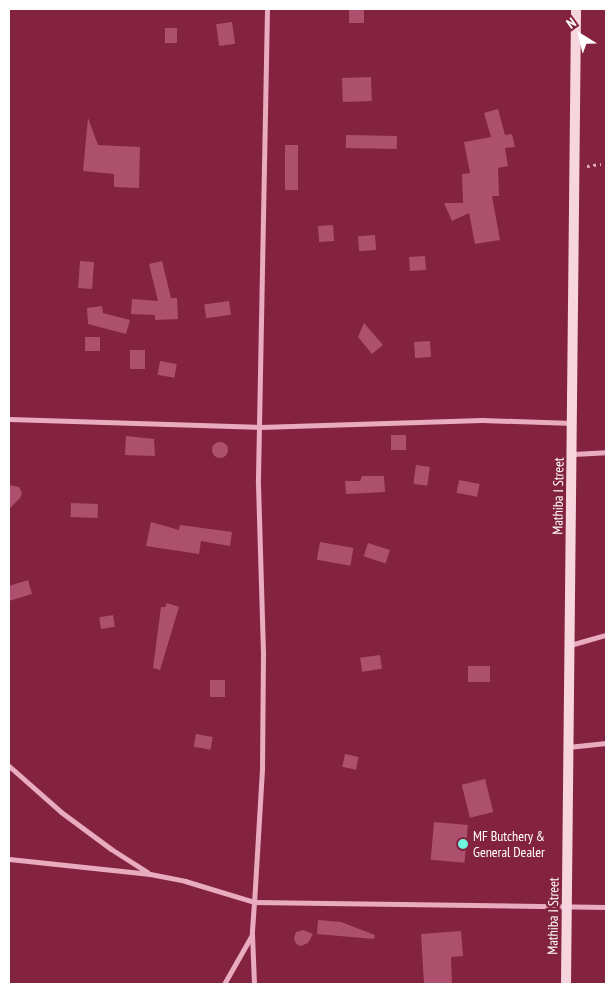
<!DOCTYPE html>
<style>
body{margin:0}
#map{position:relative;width:615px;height:993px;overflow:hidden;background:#832340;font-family:"PT Sans Narrow",sans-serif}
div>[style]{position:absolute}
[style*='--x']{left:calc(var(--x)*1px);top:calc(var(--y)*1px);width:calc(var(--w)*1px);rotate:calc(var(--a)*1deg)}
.building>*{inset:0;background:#ac506e;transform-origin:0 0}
.round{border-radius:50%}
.path>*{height:3px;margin-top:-1.5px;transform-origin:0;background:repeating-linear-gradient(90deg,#e8abbf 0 2.5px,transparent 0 6.5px)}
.street>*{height:5px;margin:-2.5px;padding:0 2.5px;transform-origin:2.5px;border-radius:2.5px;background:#e8abbf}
.secondary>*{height:10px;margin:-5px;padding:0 5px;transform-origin:5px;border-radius:5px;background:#f6d5df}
.dots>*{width:14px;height:14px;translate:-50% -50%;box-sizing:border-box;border:2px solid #832340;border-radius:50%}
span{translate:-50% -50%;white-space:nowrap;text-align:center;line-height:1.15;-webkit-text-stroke:5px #832340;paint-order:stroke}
.street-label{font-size:14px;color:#fff}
.poi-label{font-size:14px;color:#fff}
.left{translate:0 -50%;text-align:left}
.frame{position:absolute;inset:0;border:10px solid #fff;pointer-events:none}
.north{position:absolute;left:555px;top:10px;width:50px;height:50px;-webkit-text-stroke:4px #832340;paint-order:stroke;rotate:324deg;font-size:14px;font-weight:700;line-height:20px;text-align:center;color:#fff}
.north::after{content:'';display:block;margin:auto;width:18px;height:22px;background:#fff;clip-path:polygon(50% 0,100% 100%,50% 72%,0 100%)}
</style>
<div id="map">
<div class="building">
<i style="left:364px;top:9px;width:14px;height:15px;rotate:90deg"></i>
<i style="left:232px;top:22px;width:22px;height:16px;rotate:82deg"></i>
<i style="left:165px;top:28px;width:12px;height:15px"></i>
<i style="left:371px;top:77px;width:24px;height:29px;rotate:88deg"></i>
<i style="clip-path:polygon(498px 109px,505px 135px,512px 134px,515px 147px,505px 148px,508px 166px,498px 168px,499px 196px,492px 196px,500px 240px,475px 244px,469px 213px,452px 221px,444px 203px,463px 203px,462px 174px,470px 173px,464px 142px,491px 137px,484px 113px)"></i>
<i style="clip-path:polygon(88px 118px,98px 145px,140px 147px,139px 188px,114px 187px,114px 174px,83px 171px)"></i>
<i style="left:346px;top:135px;width:51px;height:13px;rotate:1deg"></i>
<i style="left:285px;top:145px;width:13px;height:45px"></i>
<i style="left:333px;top:225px;width:16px;height:15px;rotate:86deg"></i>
<i style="left:375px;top:235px;width:15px;height:17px;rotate:86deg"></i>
<i style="left:425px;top:256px;width:14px;height:16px;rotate:86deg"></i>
<i style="left:80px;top:261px;width:14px;height:27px;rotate:4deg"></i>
<i style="clip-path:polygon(162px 261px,171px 298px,177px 298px,178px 319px,155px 320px,155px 315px,131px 314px,132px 299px,158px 301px,149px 264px)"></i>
<i style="left:229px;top:301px;width:14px;height:25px;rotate:82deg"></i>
<i style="clip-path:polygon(102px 306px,103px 313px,130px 320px,126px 334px,88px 324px,87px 308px)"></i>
<i style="clip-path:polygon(364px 323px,383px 345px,372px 354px,358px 337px)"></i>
<i style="left:85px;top:337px;width:15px;height:14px"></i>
<i style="left:430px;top:341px;width:16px;height:16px;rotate:86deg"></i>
<i style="left:130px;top:350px;width:15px;height:19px"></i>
<i style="left:160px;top:361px;width:17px;height:14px;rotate:10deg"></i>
<i style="left:406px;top:435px;width:15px;height:15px;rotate:90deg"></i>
<i style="clip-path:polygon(126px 436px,154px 439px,155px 456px,125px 455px)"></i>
<i class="round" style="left:212px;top:442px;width:16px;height:16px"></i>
<i style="left:416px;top:465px;width:14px;height:19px;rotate:8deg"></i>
<i style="clip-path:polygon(362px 476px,384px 476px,385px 492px,346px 494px,345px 481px,360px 481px)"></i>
<i style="left:459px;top:480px;width:21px;height:13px;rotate:11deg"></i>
<i style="clip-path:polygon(9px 485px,19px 487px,22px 493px,20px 498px,9px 509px)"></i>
<i style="left:71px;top:503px;width:27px;height:14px;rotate:2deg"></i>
<i style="clip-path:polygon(151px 522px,179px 530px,180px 525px,232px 532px,230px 546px,201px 541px,199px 554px,146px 546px)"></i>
<i style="left:320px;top:542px;width:34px;height:18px;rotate:10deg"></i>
<i style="left:368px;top:543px;width:23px;height:14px;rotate:18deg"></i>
<i style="clip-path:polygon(28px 580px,32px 594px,9px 601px,9px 586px)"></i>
<i style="clip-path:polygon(167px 603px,179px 607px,160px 670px,153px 668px,161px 607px,165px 607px)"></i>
<i style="left:113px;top:615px;width:12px;height:14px;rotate:81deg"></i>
<i style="left:380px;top:655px;width:14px;height:20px;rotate:82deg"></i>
<i style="left:468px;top:666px;width:22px;height:16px"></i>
<i style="left:210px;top:680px;width:15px;height:17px"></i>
<i style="left:196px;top:734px;width:17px;height:13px;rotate:10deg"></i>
<i style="left:345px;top:754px;width:14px;height:13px;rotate:12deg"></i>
<i style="left:485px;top:779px;width:34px;height:24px;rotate:76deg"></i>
<i style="left:434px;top:822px;width:34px;height:38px;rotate:5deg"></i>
<i style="clip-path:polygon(318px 920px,341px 922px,375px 935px,374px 939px,317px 934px)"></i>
<i style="clip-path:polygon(303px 930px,313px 934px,308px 943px,301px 946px,296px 944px,294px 938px,296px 932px)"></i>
<i style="clip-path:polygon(461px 931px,463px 956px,451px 957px,452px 984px,424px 984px,421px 934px)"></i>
</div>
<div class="path">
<i style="--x:587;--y:166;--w:14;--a:-8"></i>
</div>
<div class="street">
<i style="--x:267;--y:9;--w:475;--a:91.1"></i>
<i style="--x:258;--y:484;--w:170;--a:88.3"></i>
<i style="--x:263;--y:654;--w:115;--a:90.5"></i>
<i style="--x:262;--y:769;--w:133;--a:93.4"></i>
<i style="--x:254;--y:902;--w:352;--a:0.8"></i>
<i style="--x:9;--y:419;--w:251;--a:1.8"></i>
<i style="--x:260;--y:427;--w:222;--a:-1.8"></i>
<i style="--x:482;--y:420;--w:91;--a:1.9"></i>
<i style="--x:573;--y:454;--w:33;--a:-3"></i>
<i style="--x:570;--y:645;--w:37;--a:-16"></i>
<i style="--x:568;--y:747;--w:38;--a:-6"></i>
<i style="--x:9;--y:766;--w:69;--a:41.5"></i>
<i style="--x:61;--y:812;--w:62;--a:36.5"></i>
<i style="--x:111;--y:849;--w:43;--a:32.6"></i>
<i style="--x:9;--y:859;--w:142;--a:6.1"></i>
<i style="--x:150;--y:874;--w:36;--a:11"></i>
<i style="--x:185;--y:881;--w:72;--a:16.9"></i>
<i style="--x:254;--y:902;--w:32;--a:94"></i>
<i style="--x:252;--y:934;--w:50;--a:87.7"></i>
<i style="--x:224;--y:984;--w:56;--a:-60.3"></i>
</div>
<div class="secondary">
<i style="--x:566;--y:984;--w:975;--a:-89.41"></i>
</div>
<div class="dots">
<i style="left:463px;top:844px;background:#6ef3dd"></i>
</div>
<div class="street-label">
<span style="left:558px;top:496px;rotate:-89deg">Mathiba I Street</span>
<span style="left:553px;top:916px;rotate:-89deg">Mathiba I Street</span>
</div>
<div class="poi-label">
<span class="left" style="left:473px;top:844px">MF Butchery &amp;<br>General Dealer</span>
</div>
<div class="frame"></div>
<div class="north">N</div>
</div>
